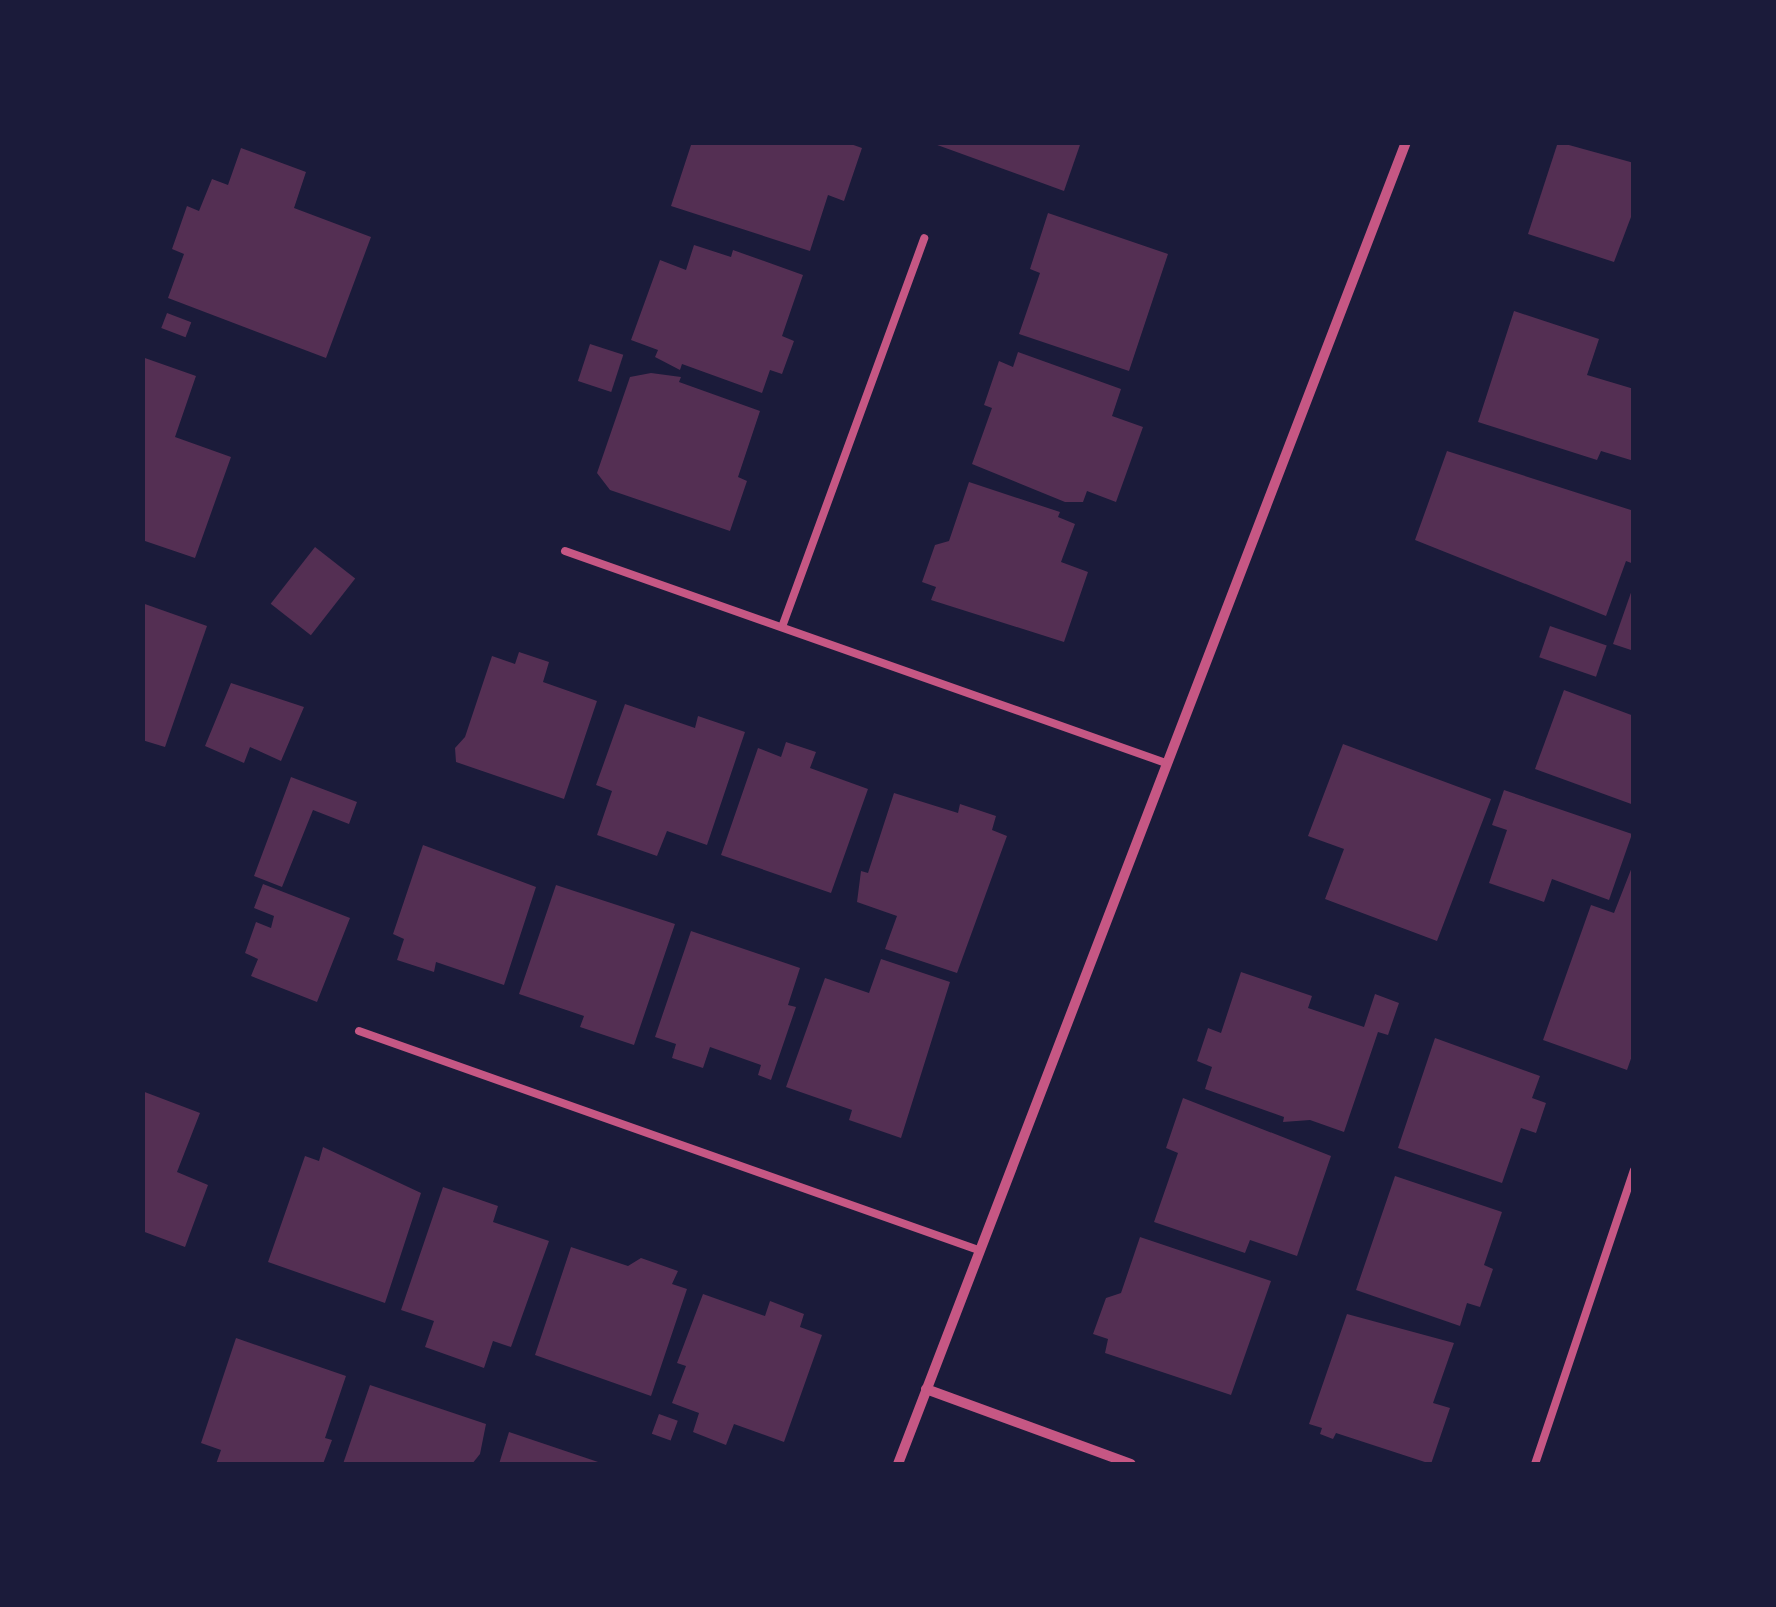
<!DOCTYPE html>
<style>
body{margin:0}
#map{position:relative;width:1776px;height:1607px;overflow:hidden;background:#1b1b3a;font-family:Overpass,sans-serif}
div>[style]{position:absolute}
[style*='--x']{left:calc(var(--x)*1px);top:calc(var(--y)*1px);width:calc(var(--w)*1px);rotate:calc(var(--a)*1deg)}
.building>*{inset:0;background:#542f53;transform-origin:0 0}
.service>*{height:8px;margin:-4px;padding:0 4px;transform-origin:4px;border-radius:4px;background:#c65784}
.minor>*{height:10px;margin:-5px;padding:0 5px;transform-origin:5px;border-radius:5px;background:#c65784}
span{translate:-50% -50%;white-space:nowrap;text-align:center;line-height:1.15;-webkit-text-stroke:10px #1b1b3a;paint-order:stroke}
.frame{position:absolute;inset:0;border:145px solid #1b1b3a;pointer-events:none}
</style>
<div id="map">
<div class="building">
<i style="clip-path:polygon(692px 142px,845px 142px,862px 148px,844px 201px,828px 195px,810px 251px,671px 206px)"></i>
<i style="clip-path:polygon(929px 142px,1081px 142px,1064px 191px)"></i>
<i style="clip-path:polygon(1558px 142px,1634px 163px,1634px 209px,1614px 262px,1528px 234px)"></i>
<i style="clip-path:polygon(241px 148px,306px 172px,294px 208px,371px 237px,326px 358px,168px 298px,184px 254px,172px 249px,187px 206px,199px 211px,212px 179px,228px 185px)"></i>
<i style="clip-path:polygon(1048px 213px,1168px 254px,1129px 371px,1019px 334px,1040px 273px,1030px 269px)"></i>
<i style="clip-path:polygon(694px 245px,731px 257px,733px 250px,803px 275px,782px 336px,794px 341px,782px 374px,770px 370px,762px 393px,682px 364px,680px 370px,655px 357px,658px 350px,631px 340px,660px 260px,686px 270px)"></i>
<i style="clip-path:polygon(1514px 311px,1599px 339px,1587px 375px,1634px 389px,1634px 461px,1601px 451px,1597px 460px,1478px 422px)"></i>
<i style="left:167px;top:313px;width:26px;height:16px;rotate:21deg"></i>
<i style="left:590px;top:344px;width:35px;height:39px;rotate:18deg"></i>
<i style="clip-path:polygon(1018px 352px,1121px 389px,1112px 416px,1143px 427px,1116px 502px,1087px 491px,1083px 502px,1065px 502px,972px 464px,992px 408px,984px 405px,999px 361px,1013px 367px)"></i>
<i style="clip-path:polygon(142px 357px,196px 376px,175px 437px,231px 457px,195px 558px,142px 540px)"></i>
<i style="clip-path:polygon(651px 373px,681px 377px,679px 382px,760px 411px,738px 477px,747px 481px,730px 531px,610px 490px,597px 473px,630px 377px)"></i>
<i style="clip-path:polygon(1447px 451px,1634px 511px,1634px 564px,1626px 561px,1606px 616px,1415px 540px)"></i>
<i style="clip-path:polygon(969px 482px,1060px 512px,1058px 517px,1075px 524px,1061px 562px,1088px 572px,1064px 642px,931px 600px,936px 587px,922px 582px,935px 545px,949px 541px)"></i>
<i style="left:315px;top:547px;width:51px;height:72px;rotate:38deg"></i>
<i style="clip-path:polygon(1634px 584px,1634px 651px,1613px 644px)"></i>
<i style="clip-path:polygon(142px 603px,207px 626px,165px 747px,142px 740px)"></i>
<i style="left:1550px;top:626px;width:60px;height:33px;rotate:19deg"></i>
<i style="clip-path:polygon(519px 652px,549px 662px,543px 682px,597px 701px,564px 799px,456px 762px,455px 748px,465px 737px,492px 656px,515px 664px)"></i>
<i style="clip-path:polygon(231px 683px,304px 707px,281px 761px,250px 747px,244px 763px,205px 746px)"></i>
<i style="clip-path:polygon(1564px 690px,1634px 716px,1634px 805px,1535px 769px)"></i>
<i style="clip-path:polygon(625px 704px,695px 728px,698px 716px,745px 732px,707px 845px,667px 831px,657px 856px,597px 835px,612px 791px,596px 785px)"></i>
<i style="clip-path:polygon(786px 742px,816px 752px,810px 768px,868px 789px,831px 893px,721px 855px,758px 748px,781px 757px)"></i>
<i style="clip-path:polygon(1343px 744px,1491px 799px,1437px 941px,1325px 899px,1344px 849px,1308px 836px)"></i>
<i style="clip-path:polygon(291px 777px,357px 802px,349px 824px,313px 810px,282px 887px,254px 876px)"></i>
<i style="clip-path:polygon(1504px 790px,1632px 834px,1609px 900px,1552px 879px,1544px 902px,1489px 883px,1507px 830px,1492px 825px)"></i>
<i style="clip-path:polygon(894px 793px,958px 813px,960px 804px,996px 816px,992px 830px,1007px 836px,957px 973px,885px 949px,897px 916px,857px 902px,861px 871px,868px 873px)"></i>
<i style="clip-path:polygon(423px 845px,536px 887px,504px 985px,436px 962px,434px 972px,397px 960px,404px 939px,393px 934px)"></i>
<i style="clip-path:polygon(1634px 862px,1634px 1050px,1627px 1070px,1543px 1040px,1591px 905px,1614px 913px)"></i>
<i style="clip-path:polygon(263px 884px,350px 918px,317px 1002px,251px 976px,258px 959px,245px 953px,256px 922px,271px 928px,274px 916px,254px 908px)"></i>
<i style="clip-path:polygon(556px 885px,675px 924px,634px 1045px,580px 1027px,584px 1016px,519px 994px)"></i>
<i style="clip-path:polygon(691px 931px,800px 968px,788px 1005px,796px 1007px,771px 1080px,758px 1075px,761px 1065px,710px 1047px,703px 1068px,672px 1058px,676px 1044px,655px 1037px)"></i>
<i style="clip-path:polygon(881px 959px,950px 982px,901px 1138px,849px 1120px,852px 1110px,786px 1087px,825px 978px,869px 993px)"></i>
<i style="clip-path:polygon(1241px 972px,1312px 996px,1308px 1008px,1364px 1027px,1375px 994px,1399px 1003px,1388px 1035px,1378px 1032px,1344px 1132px,1310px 1120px,1283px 1122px,1284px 1117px,1205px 1089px,1212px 1067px,1197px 1061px,1208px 1028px,1221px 1033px)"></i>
<i style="clip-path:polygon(1435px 1038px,1540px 1076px,1532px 1098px,1546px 1103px,1536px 1133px,1521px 1128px,1502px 1183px,1398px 1148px)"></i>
<i style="clip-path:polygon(142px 1091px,200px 1113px,177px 1172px,208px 1185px,185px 1247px,142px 1231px)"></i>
<i style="clip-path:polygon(1183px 1098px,1331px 1156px,1297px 1256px,1250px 1240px,1245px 1253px,1154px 1222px,1178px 1153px,1166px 1148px)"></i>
<i style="clip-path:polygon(323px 1147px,421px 1193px,385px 1303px,268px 1262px,305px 1156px,319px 1161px)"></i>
<i style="clip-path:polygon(1395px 1176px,1502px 1212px,1484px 1265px,1493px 1269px,1480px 1307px,1467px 1303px,1460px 1326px,1356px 1290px)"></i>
<i style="clip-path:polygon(443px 1187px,498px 1206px,493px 1222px,549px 1241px,511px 1347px,493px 1341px,484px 1368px,425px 1347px,434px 1321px,401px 1310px)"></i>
<i style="clip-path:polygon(1140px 1237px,1271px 1281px,1231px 1395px,1105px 1353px,1108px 1339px,1093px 1334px,1106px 1298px,1121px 1293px)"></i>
<i style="clip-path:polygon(571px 1247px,628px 1266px,641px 1258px,678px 1271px,672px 1284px,687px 1289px,651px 1396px,535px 1355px)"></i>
<i style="clip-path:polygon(703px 1294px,765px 1316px,770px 1301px,804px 1314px,800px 1327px,822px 1335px,784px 1442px,734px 1424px,726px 1445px,693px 1432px,699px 1413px,672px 1403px,686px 1366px,677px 1363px)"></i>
<i style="clip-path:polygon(1347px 1314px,1454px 1343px,1433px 1403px,1450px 1408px,1431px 1464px,1336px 1433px,1333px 1439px,1320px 1434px,1322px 1428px,1309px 1424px)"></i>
<i style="clip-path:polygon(236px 1338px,346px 1376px,325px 1438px,332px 1440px,323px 1464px,216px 1464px,221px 1450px,201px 1443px)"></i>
<i style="clip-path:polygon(370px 1385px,486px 1424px,480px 1454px,472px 1464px,343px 1464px)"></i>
<i style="left:659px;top:1414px;width:20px;height:21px;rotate:20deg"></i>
<i style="clip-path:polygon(509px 1432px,604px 1464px,499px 1464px)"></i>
</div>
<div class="service">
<i style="--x:565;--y:551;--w:637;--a:19.43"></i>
<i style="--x:782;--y:627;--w:414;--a:-69.9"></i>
<i style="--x:359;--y:1031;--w:657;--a:19.48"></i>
<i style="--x:1535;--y:1464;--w:310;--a:-71.4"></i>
</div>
<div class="minor">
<i style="--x:926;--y:1389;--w:218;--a:20.1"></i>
<i style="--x:898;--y:1464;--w:1416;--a:-68.98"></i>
</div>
<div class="frame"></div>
</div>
